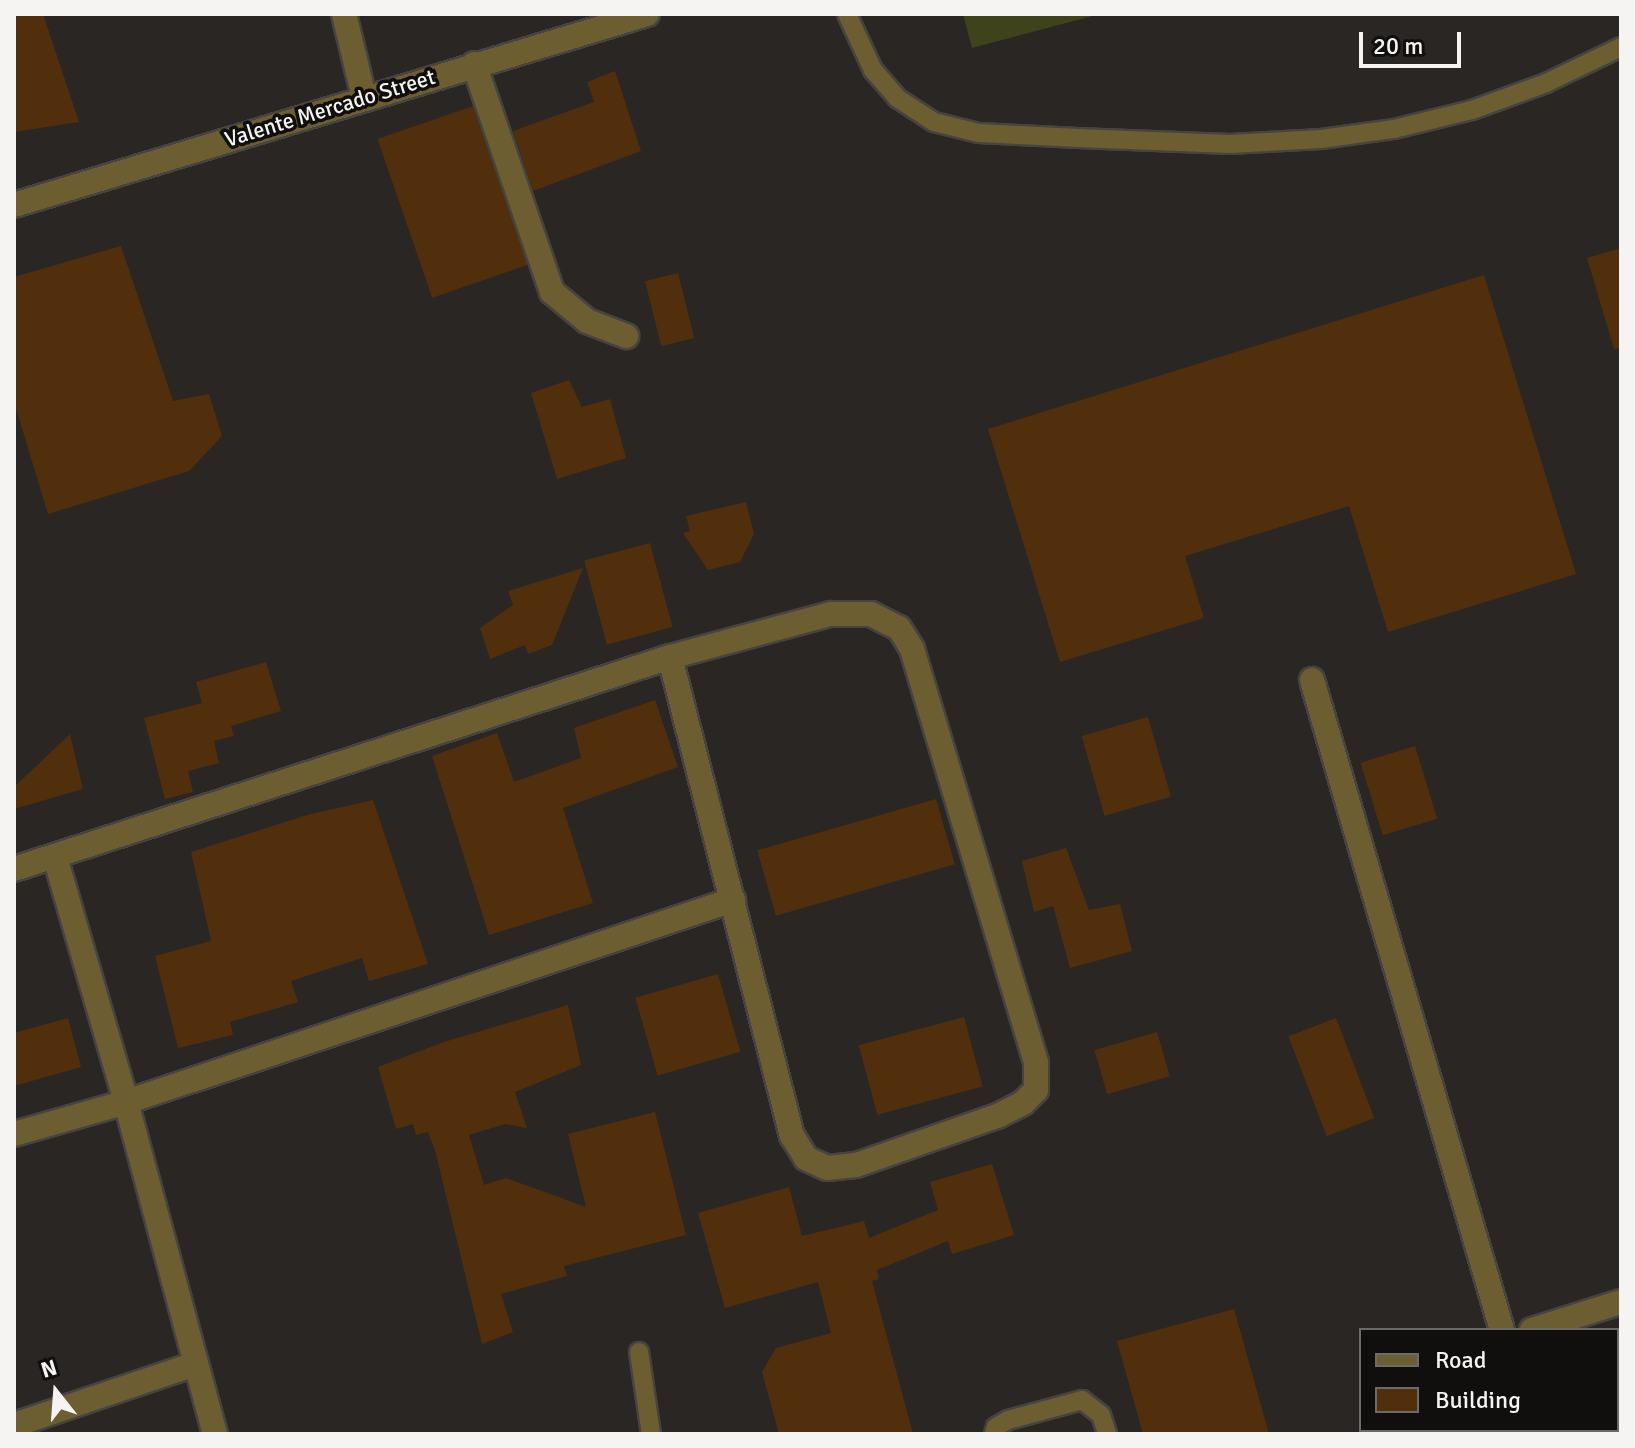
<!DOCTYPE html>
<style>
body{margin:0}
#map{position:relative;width:1635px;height:1448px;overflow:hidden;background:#292623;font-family:Signika,sans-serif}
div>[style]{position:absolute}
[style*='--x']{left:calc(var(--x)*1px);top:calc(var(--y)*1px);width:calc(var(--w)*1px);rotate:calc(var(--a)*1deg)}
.green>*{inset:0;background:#3e431c}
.building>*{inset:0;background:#522f0c;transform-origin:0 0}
.roads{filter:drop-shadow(2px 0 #464340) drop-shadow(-2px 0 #464340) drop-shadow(0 2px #464340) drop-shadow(0 -2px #464340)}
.lane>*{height:18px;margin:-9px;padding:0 9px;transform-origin:9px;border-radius:9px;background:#6d5e31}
.street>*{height:24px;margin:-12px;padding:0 12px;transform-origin:12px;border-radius:12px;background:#6d5e31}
span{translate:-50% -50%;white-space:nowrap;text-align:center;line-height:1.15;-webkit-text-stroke:7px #110f0e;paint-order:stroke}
.street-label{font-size:22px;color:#f6f4f2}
.frame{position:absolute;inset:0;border:16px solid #f6f4f2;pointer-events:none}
.legend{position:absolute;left:1359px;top:1328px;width:260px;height:104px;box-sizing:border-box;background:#110f0e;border:2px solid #6d6b69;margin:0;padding:10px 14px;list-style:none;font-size:24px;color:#f6f4f2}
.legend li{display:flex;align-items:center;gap:16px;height:40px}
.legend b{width:40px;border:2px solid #6d6b69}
.north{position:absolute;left:16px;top:1352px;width:80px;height:80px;-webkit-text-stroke:6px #110f0e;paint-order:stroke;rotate:343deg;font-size:22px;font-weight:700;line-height:32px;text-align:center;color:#f6f4f2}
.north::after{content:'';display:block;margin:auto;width:28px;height:36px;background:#f6f4f2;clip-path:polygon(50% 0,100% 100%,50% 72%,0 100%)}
.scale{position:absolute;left:1359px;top:32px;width:102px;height:36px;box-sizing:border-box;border:4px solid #f6f4f2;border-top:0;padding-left:10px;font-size:24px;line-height:28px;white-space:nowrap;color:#f6f4f2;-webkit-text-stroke:6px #110f0e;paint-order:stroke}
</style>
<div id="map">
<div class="green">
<i style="clip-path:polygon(963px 14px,1100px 14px,972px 48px)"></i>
</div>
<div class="building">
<i style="clip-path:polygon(14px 14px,43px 14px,79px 122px,14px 132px)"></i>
<i style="clip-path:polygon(615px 71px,641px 151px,533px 191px,513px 131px,594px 102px,587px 82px)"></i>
<i style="left:473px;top:106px;width:168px;height:101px;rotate:71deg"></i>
<i style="clip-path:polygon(121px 246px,173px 401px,209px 394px,222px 436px,189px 471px,48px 514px,14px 402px,14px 277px)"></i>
<i style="clip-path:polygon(1621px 248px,1621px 348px,1614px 349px,1587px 258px)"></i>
<i style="left:678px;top:273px;width:67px;height:34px;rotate:76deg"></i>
<i style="clip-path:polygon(1484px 275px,1576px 574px,1388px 632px,1349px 506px,1185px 556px,1204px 618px,1060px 662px,988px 429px)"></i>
<i style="clip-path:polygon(569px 380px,582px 407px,610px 399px,626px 458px,557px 479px,531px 393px)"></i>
<i style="clip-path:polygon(746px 502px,754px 534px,740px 562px,708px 570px,683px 533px,690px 531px,686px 516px)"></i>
<i style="left:650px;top:543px;width:87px;height:68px;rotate:75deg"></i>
<i style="clip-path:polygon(583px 568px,552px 645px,528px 654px,525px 645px,490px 659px,480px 628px,513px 605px,508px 591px)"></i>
<i style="clip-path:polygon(266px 662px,281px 711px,231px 726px,234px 736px,214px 741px,219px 763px,188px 771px,193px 792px,165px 799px,144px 718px,202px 703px,196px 682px)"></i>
<i style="clip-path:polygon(655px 700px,678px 767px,563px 808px,593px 903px,489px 935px,432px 756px,497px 733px,514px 782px,581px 758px,574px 728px)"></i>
<i style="left:1148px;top:717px;width:83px;height:69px;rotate:74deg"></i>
<i style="clip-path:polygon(70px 734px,83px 789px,14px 809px,14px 787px)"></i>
<i style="left:1415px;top:746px;width:76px;height:57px;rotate:73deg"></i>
<i style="left:936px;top:799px;width:68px;height:186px;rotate:74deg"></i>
<i style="clip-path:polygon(373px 800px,428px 964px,369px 981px,362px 958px,291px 981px,298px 1002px,230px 1022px,233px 1035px,178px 1048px,155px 956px,211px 941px,191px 852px,307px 815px)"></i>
<i style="clip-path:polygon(1066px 848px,1089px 910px,1120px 904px,1132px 951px,1070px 968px,1053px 906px,1034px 912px,1022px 861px)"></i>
<i style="left:718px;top:974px;width:81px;height:86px;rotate:74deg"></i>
<i style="clip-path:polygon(568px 1005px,581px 1065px,515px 1092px,527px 1128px,505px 1124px,469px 1135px,484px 1185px,506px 1178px,586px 1207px,568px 1134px,655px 1112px,686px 1235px,564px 1266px,567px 1276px,501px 1294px,513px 1332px,482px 1344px,435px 1150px,428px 1132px,416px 1135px,413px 1124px,396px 1129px,378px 1067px,444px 1042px)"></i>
<i style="left:964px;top:1017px;width:72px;height:109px;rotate:75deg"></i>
<i style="clip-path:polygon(68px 1018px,81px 1067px,14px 1086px,14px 1033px)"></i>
<i style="left:1336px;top:1018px;width:107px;height:51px;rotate:69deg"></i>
<i style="left:1157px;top:1032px;width:46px;height:65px;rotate:74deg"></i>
<i style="clip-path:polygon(992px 1164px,1014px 1235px,952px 1254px,948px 1241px,877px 1270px,879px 1279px,872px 1281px,913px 1434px,779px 1434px,762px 1372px,776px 1348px,831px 1333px,818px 1282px,725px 1308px,698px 1213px,789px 1187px,802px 1236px,864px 1221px,869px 1238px,938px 1210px,930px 1182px)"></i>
<i style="clip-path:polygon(1234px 1309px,1269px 1434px,1143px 1434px,1117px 1341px)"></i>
</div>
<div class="roads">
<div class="lane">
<i style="--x:847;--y:14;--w:62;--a:65.1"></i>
<i style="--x:873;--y:70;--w:37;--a:49"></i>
<i style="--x:897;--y:98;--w:44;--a:33"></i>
<i style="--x:934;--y:122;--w:46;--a:13.7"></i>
<i style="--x:979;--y:133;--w:99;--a:2.9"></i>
<i style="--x:1078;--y:138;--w:152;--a:2.3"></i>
<i style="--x:1230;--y:144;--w:91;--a:-3.1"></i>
<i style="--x:1321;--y:139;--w:74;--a:-7.8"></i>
<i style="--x:1394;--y:129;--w:80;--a:-13.7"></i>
<i style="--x:1472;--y:110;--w:79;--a:-20"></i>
<i style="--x:1546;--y:83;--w:83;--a:-25.6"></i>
<i style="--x:639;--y:1352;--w:83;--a:81.7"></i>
<i style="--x:994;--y:1434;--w:7;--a:-74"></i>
<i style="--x:996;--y:1427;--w:14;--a:-30"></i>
<i style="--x:1008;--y:1420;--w:77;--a:-15.1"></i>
<i style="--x:1082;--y:1400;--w:24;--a:38"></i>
<i style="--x:1101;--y:1415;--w:20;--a:72"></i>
</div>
<div class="street">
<i style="--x:344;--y:14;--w:85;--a:76.5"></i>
<i style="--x:474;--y:64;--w:241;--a:71.1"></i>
<i style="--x:552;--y:292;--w:45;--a:39.6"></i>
<i style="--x:587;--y:321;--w:42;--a:21"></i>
<i style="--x:14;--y:205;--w:661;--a:-16.79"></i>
<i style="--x:1312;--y:680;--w:677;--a:73.71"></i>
<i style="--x:55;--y:857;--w:255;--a:73.8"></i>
<i style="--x:126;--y:1102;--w:344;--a:75"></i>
<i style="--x:14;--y:869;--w:689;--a:-17.91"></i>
<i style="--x:670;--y:657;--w:167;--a:-15"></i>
<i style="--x:831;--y:614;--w:40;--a:0"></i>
<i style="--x:871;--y:614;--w:31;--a:27"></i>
<i style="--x:899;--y:628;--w:25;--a:58"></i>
<i style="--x:912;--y:649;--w:432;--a:73.3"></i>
<i style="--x:1036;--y:1063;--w:27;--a:90"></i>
<i style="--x:1036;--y:1090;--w:18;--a:135"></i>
<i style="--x:1023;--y:1103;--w:29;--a:153"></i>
<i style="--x:997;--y:1116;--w:149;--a:160.8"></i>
<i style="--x:856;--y:1165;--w:29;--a:174"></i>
<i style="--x:827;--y:1168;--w:23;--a:-155"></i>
<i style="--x:806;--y:1158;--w:26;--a:-122"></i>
<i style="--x:792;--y:1136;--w:494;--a:-104.3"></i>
<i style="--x:14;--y:1134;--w:116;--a:-15.9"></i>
<i style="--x:126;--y:1102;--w:640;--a:-18.41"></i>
<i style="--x:1532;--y:1330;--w:93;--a:-17.5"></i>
<i style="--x:14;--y:1425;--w:191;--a:-18.6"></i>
<i style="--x:1532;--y:1430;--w:4;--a:76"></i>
</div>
</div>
<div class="street-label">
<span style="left:330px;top:108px;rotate:-17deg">Valente Mercado Street</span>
</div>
<div class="frame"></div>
<ul class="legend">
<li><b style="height:10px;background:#6d5e31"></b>Road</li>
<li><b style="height:22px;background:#522f0c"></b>Building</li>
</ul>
<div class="north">N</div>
<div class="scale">20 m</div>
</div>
